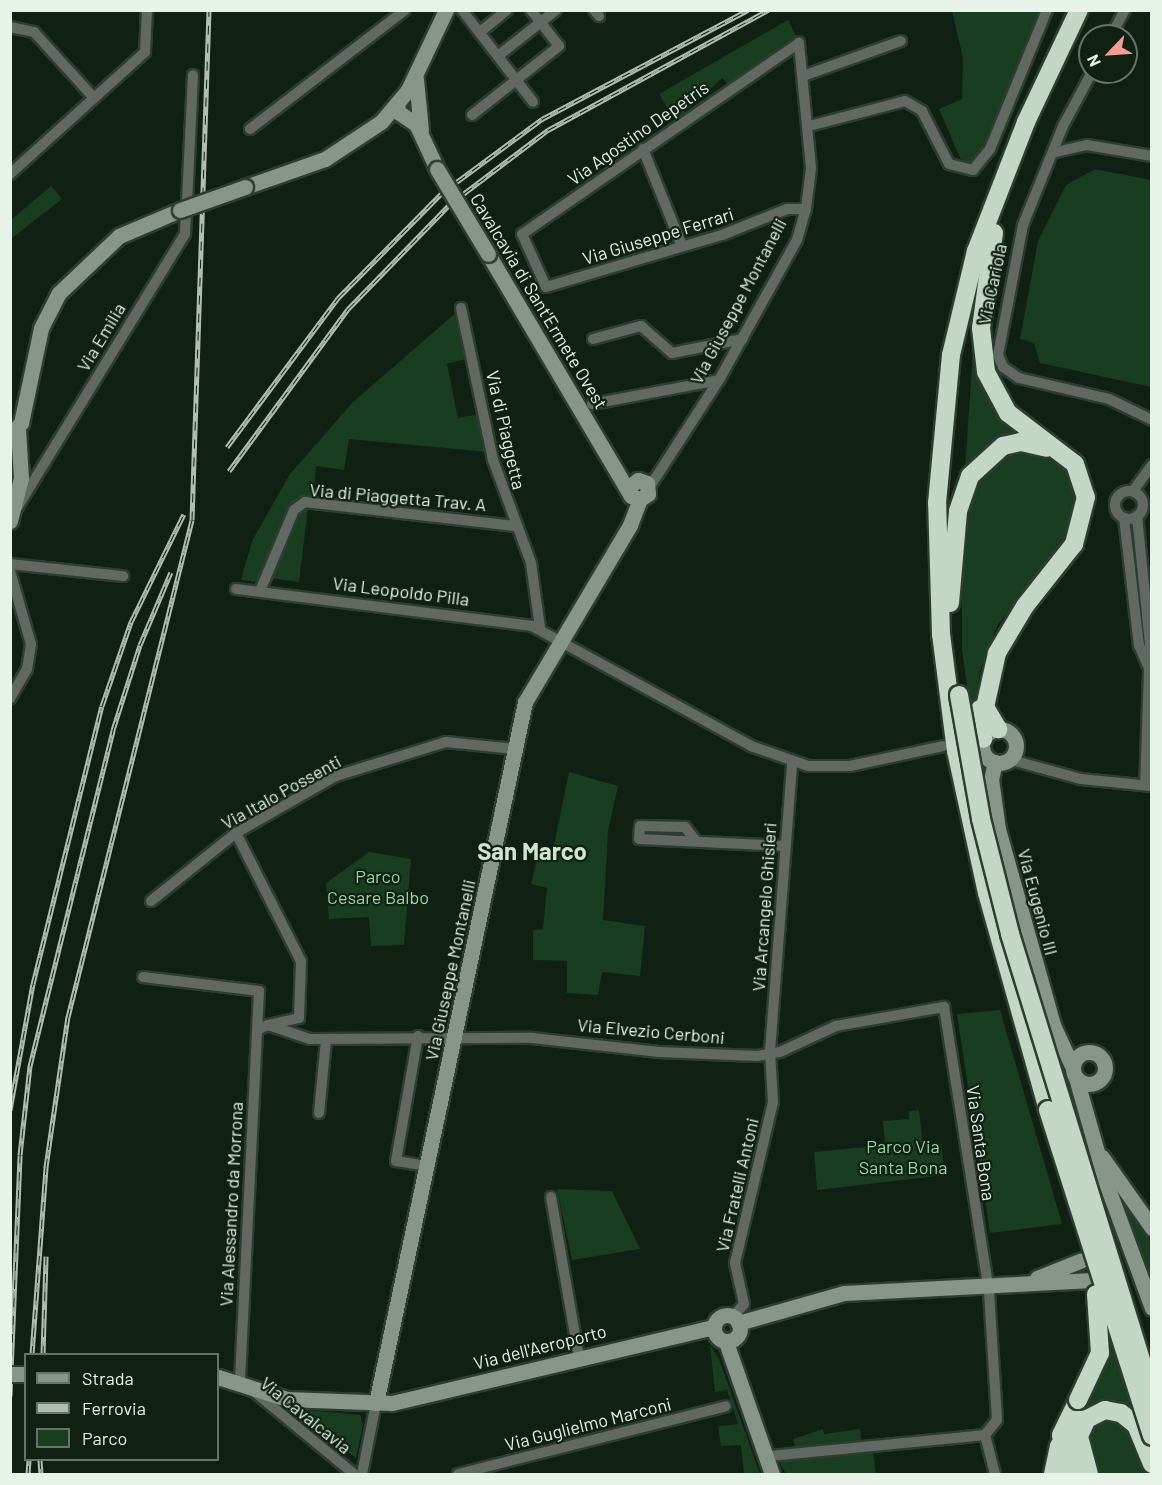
<!DOCTYPE html>
<style>
body{margin:0}
#map{position:relative;width:1162px;height:1485px;overflow:hidden;background:#102013;font-family:Barlow,sans-serif}
div>[style]{position:absolute}
[style*='--x']{left:calc(var(--x)*1px);top:calc(var(--y)*1px);width:calc(var(--w)*1px);rotate:calc(var(--a)*1deg)}
.green>*{inset:0;background:#183d21}
.roads{filter:drop-shadow(2px 0 #2e3d31) drop-shadow(-2px 0 #2e3d31) drop-shadow(0 2px #2e3d31) drop-shadow(0 -2px #2e3d31)}
.street>*{height:10px;margin:-5px;padding:0 5px;transform-origin:5px;border-radius:5px;background:#616962}
.street>.ring{margin:-5px;padding:0;box-sizing:content-box;background:none;border:10px solid #616962;border-radius:50%}
.secondary>*{height:15px;margin:-7.5px;padding:0 7.5px;transform-origin:7.5px;border-radius:7.5px;background:#88958a}
.secondary>.ring{margin:-7.5px;padding:0;box-sizing:content-box;background:none;border:15px solid #88958a;border-radius:50%}
.highway>*{height:18px;margin:-9px;padding:0 9px;transform-origin:9px;border-radius:9px;background:#c2d7c5}
.rail>*{height:5px;margin-top:-2.5px;transform-origin:0;background:repeating-linear-gradient(90deg,#102013 0 9px,#b1bdb3 0 18px);box-sizing:border-box;border-block:2px solid #b1bdb3}
.bridges{filter:drop-shadow(2px 0 #2e3d31) drop-shadow(-2px 0 #2e3d31) drop-shadow(0 2px #2e3d31) drop-shadow(0 -2px #2e3d31)}
.secondary-bridge>*{height:15px;margin:-7.5px;padding:0 7.5px;transform-origin:7.5px;border-radius:7.5px;background:#88958a}
.highway-bridge>*{height:18px;margin:-9px;padding:0 9px;transform-origin:9px;border-radius:9px;background:#c2d7c5}
span{translate:-50% -50%;white-space:nowrap;text-align:center;line-height:1.15;-webkit-text-stroke:4.5px #102013;paint-order:stroke}
.street-label{font-size:18px;color:#e7f2e8}
.park-label{font-size:18px;color:#95d8a1}
.district-label{font-size:24px;color:#cfe4d2;font-weight:700}
.frame{position:absolute;inset:0;border:12px solid #e7f2e8;pointer-events:none}
.legend{position:absolute;left:24px;top:1353px;width:195px;height:108px;box-sizing:border-box;background:#102013;border:2px solid #667468;margin:0;padding:8px 10px;list-style:none;font-size:18px;color:#e7f2e8}
.legend li{display:flex;align-items:center;gap:12px;height:30px}
.legend b{width:30px;border:2px solid #667468}
.north{position:absolute;left:1078px;top:24px;width:60px;height:60px;box-sizing:border-box;background:#102013;border:2px solid #667468;border-radius:50%;rotate:245deg;font-size:16px;font-weight:700;line-height:24px;text-align:center;color:#e7f2e8}
.north::after{content:'';display:block;margin:auto;width:21px;height:27px;background:#f59c96;clip-path:polygon(50% 0,100% 100%,50% 72%,0 100%)}
</style>
<div id="map">
<div class="green">
<i style="clip-path:polygon(952px 11px,1042px 11px,974px 166px,960px 158px,939px 109px,962px 99px,963px 58px)"></i>
<i style="clip-path:polygon(788px 20px,796px 36px,728px 84px,722px 78px,675px 121px,659px 94px)"></i>
<i style="clip-path:polygon(1095px 169px,1151px 180px,1151px 387px,1040px 363px,1034px 343px,1020px 339px,1038px 241px,1066px 185px)"></i>
<i style="clip-path:polygon(51px 186px,62px 199px,11px 239px,11px 220px)"></i>
<i style="clip-path:polygon(459px 310px,470px 358px,447px 364px,458px 418px,480px 414px,488px 452px,349px 439px,344px 470px,316px 466px,314px 495px,289px 505px,258px 582px,241px 580px,252px 541px,290px 474px,352px 403px)"></i>
<i style="clip-path:polygon(974px 337px,994px 408px,1024px 434px,965px 469px)"></i>
<i style="clip-path:polygon(1019px 449px,1053px 458px,1065px 470px,1075px 494px,1075px 514px,1067px 538px,997px 626px,980px 671px,973px 730px,962px 649px,962px 532px,970px 488px,996px 459px)"></i>
<i style="clip-path:polygon(308px 508px,299px 582px,271px 578px,297px 513px)"></i>
<i style="clip-path:polygon(569px 772px,618px 786px,608px 831px,603px 920px,645px 926px,640px 976px,602px 972px,598px 995px,567px 993px,567px 961px,533px 960px,533px 930px,543px 929px,547px 888px,531px 884px,538px 855px,552px 855px)"></i>
<i style="clip-path:polygon(369px 852px,411px 859px,404px 945px,371px 946px,369px 917px,329px 919px,326px 883px)"></i>
<i style="clip-path:polygon(1000px 1010px,1062px 1224px,990px 1233px,957px 1014px)"></i>
<i style="clip-path:polygon(919px 1110px,923px 1146px,941px 1144px,945px 1175px,817px 1190px,814px 1152px,885px 1145px,883px 1121px,909px 1119px,909px 1111px)"></i>
<i style="clip-path:polygon(1113px 1177px,1151px 1232px,1151px 1287px,1121px 1205px)"></i>
<i style="clip-path:polygon(557px 1189px,612px 1191px,640px 1249px,572px 1260px)"></i>
<i style="clip-path:polygon(1106px 1321px,1151px 1474px,1059px 1474px)"></i>
<i style="clip-path:polygon(710px 1345px,719px 1359px,760px 1474px,744px 1474px,741px 1445px,721px 1446px,718px 1426px,738px 1424px,727px 1390px,715px 1392px)"></i>
<i style="clip-path:polygon(287px 1408px,360px 1415px,363px 1425px,356px 1458px)"></i>
<i style="clip-path:polygon(823px 1429px,824px 1434px,860px 1429px,862px 1452px,873px 1452px,876px 1474px,786px 1474px,772px 1449px,795px 1447px,793px 1439px)"></i>
</div>
<div class="roads">
<div class="street">
<i style="--x:462;--y:10;--w:116;--a:52.3"></i>
<i style="--x:594;--y:10;--w:8;--a:50"></i>
<i style="--x:10;--y:27;--w:25;--a:12"></i>
<i style="--x:34;--y:32;--w:89;--a:47.7"></i>
<i style="--x:480;--y:32;--w:35;--a:-39"></i>
<i style="--x:1111;--y:36;--w:30;--a:-62"></i>
<i style="--x:498;--y:56;--w:74;--a:-38.4"></i>
<i style="--x:1092;--y:72;--w:61;--a:118.2"></i>
<i style="--x:1063;--y:126;--w:107;--a:112"></i>
<i style="--x:1023;--y:225;--w:132;--a:100.9"></i>
<i style="--x:998;--y:355;--w:13;--a:67"></i>
<i style="--x:1003;--y:367;--w:19;--a:35"></i>
<i style="--x:1019;--y:378;--w:92;--a:13.1"></i>
<i style="--x:1109;--y:399;--w:48;--a:26"></i>
<i style="--x:803;--y:76;--w:104;--a:-19.7"></i>
<i style="--x:472;--y:115;--w:111;--a:-38.4"></i>
<i style="--x:559;--y:46;--w:46;--a:-127.9"></i>
<i style="--x:809;--y:126;--w:99;--a:-14.6"></i>
<i style="--x:905;--y:101;--w:20;--a:30"></i>
<i style="--x:922;--y:111;--w:59;--a:63"></i>
<i style="--x:949;--y:164;--w:25;--a:14"></i>
<i style="--x:973;--y:170;--w:27;--a:-51"></i>
<i style="--x:990;--y:149;--w:150;--a:-67.7"></i>
<i style="--x:250;--y:129;--w:195;--a:-37.5"></i>
<i style="--x:643;--y:149;--w:105;--a:68.1"></i>
<i style="--x:1056;--y:152;--w:32;--a:-13"></i>
<i style="--x:1087;--y:145;--w:66;--a:9.6"></i>
<i style="--x:10;--y:174;--w:182;--a:-42.1"></i>
<i style="--x:145;--y:52;--w:42;--a:-87.3"></i>
<i style="--x:187;--y:202;--w:127;--a:-87.3"></i>
<i style="--x:461;--y:308;--w:155;--a:78.1"></i>
<i style="--x:493;--y:460;--w:110;--a:69.7"></i>
<i style="--x:531;--y:563;--w:66;--a:82.1"></i>
<i style="--x:593;--y:339;--w:50;--a:-15.2"></i>
<i style="--x:641;--y:326;--w:41;--a:41.1"></i>
<i style="--x:672;--y:353;--w:72;--a:-11.2"></i>
<i style="--x:592;--y:404;--w:129;--a:-10.7"></i>
<i style="--x:649;--y:488;--w:129;--a:-57.1"></i>
<i style="--x:719;--y:380;--w:160;--a:-60.9"></i>
<i style="--x:797;--y:240;--w:32;--a:-74"></i>
<i style="--x:806;--y:209;--w:41;--a:-83"></i>
<i style="--x:811;--y:168;--w:126;--a:-95.5"></i>
<i style="--x:799;--y:43;--w:336;--a:145.4"></i>
<i style="--x:522;--y:234;--w:58;--a:65.6"></i>
<i style="--x:546;--y:287;--w:184;--a:-16.5"></i>
<i style="--x:722;--y:235;--w:70;--a:-21.8"></i>
<i style="--x:787;--y:209;--w:19;--a:0"></i>
<i style="--x:1133;--y:491;--w:32;--a:-54"></i>
<i class="ring" style="left:1115px;top:491px;width:18px;height:18px"></i>
<i style="--x:17;--y:508;--w:321;--a:-58.5"></i>
<i style="--x:185;--y:234;--w:18;--a:-87"></i>
<i style="--x:1137;--y:516;--w:129;--a:84.2"></i>
<i style="--x:1150;--y:644;--w:141;--a:92"></i>
<i style="--x:1124;--y:518;--w:128;--a:83.3"></i>
<i style="--x:1139;--y:645;--w:21;--a:67"></i>
<i style="--x:10;--y:564;--w:114;--a:6.1"></i>
<i style="--x:10;--y:571;--w:76;--a:74"></i>
<i style="--x:31;--y:644;--w:25;--a:99"></i>
<i style="--x:27;--y:669;--w:34;--a:120"></i>
<i style="--x:236;--y:589;--w:298;--a:7.1"></i>
<i style="--x:532;--y:626;--w:250;--a:28.7"></i>
<i style="--x:751;--y:746;--w:60;--a:19.3"></i>
<i style="--x:808;--y:766;--w:42;--a:0"></i>
<i style="--x:850;--y:766;--w:95;--a:-12.1"></i>
<i style="--x:260;--y:591;--w:88;--a:-67.2"></i>
<i style="--x:294;--y:510;--w:14;--a:-36"></i>
<i style="--x:305;--y:502;--w:213;--a:6.5"></i>
<i style="--x:1008;--y:759;--w:76;--a:15.3"></i>
<i style="--x:1081;--y:779;--w:70;--a:5.7"></i>
<i style="--x:236;--y:833;--w:144;--a:63.1"></i>
<i style="--x:301;--y:961;--w:57;--a:92"></i>
<i style="--x:299;--y:1018;--w:32;--a:167"></i>
<i style="--x:696;--y:841;--w:18;--a:-128"></i>
<i style="--x:685;--y:827;--w:45;--a:-178.7"></i>
<i style="--x:640;--y:826;--w:13;--a:94"></i>
<i style="--x:639;--y:839;--w:147;--a:2.7"></i>
<i style="--x:151;--y:901;--w:109;--a:-38.7"></i>
<i style="--x:236;--y:833;--w:115;--a:-29.7"></i>
<i style="--x:336;--y:776;--w:115;--a:-17.2"></i>
<i style="--x:446;--y:742;--w:69;--a:5.8"></i>
<i style="--x:143;--y:977;--w:117;--a:6.9"></i>
<i style="--x:259;--y:991;--w:389;--a:92.8"></i>
<i style="--x:240;--y:1380;--w:148;--a:39.5"></i>
<i style="--x:259;--y:1029;--w:10;--a:-24"></i>
<i style="--x:268;--y:1025;--w:44;--a:18.4"></i>
<i style="--x:310;--y:1039;--w:222;--a:-0.3"></i>
<i style="--x:532;--y:1038;--w:128;--a:6.3"></i>
<i style="--x:659;--y:1052;--w:98;--a:2.3"></i>
<i style="--x:757;--y:1056;--w:23;--a:-10"></i>
<i style="--x:780;--y:1052;--w:62;--a:-24.9"></i>
<i style="--x:836;--y:1026;--w:110;--a:-10"></i>
<i style="--x:944;--y:1007;--w:289;--a:81"></i>
<i style="--x:989;--y:1292;--w:128;--a:86.4"></i>
<i style="--x:997;--y:1420;--w:19;--a:129"></i>
<i style="--x:985;--y:1435;--w:216;--a:174.4"></i>
<i style="--x:418;--y:1036;--w:127;--a:100"></i>
<i style="--x:396;--y:1161;--w:31;--a:9"></i>
<i style="--x:319;--y:1113;--w:73;--a:-84.5"></i>
<i style="--x:551;--y:1197;--w:163;--a:80.1"></i>
<i style="--x:733;--y:1317;--w:17;--a:-50"></i>
<i style="--x:744;--y:1304;--w:42;--a:-102.4"></i>
<i style="--x:735;--y:1263;--w:165;--a:-76.7"></i>
<i style="--x:773;--y:1102;--w:51;--a:-93.4"></i>
<i style="--x:770;--y:1051;--w:290;--a:-85.6"></i>
<i style="--x:985;--y:1435;--w:40;--a:75.6"></i>
<i style="--x:362;--y:1474;--w:72;--a:-78.8"></i>
<i style="--x:458;--y:1474;--w:276;--a:-14.2"></i>
</div>
<div class="secondary">
<i style="--x:416;--y:79;--w:51;--a:84.4"></i>
<i style="--x:397;--y:104;--w:8;--a:83"></i>
<i style="--x:398;--y:112;--w:22;--a:34"></i>
<i style="--x:416;--y:124;--w:50;--a:65"></i>
<i style="--x:245;--y:187;--w:85;--a:-19.3"></i>
<i style="--x:325;--y:159;--w:67;--a:-33.5"></i>
<i style="--x:381;--y:122;--w:42;--a:-49.8"></i>
<i style="--x:408;--y:90;--w:89;--a:-64.6"></i>
<i style="--x:488;--y:254;--w:281;--a:59.4"></i>
<i style="--x:631;--y:496;--w:9;--a:18"></i>
<i style="--x:10;--y:434;--w:16;--a:-45"></i>
<i style="--x:21;--y:423;--w:97;--a:-78.1"></i>
<i style="--x:41;--y:328;--w:39;--a:-63"></i>
<i style="--x:59;--y:293;--w:83;--a:-43.5"></i>
<i style="--x:119;--y:236;--w:66;--a:-23.1"></i>
<i style="--x:630;--y:486;--w:10;--a:-37"></i>
<i style="--x:638;--y:480;--w:9;--a:18"></i>
<i style="--x:647;--y:483;--w:11;--a:85"></i>
<i style="--x:648;--y:494;--w:9;--a:148"></i>
<i style="--x:10;--y:521;--w:44;--a:-75.7"></i>
<i style="--x:21;--y:478;--w:49;--a:-93.5"></i>
<i class="ring" style="left:982px;top:729px;width:19px;height:19px"></i>
<i style="--x:995;--y:762;--w:17;--a:103"></i>
<i style="--x:991;--y:779;--w:50;--a:82"></i>
<i style="--x:998;--y:829;--w:204;--a:74.3"></i>
<i style="--x:1053;--y:1025;--w:47;--a:65.1"></i>
<i class="ring" style="left:1073px;top:1052px;width:17px;height:17px"></i>
<i style="--x:1076;--y:1078;--w:109;--a:74.1"></i>
<i style="--x:1106;--y:1183;--w:133;--a:69.8"></i>
<i style="--x:1102;--y:1157;--w:87;--a:54.8"></i>
<i style="--x:1037;--y:1278;--w:48;--a:-21.8"></i>
<i class="ring" style="left:714px;top:1315px;width:11px;height:11px"></i>
<i style="--x:738;--y:1323;--w:110;--a:-15.8"></i>
<i style="--x:844;--y:1293;--w:244;--a:-3"></i>
<i style="--x:726;--y:1342;--w:140;--a:70.8"></i>
<i style="--x:218;--y:1377;--w:72;--a:17.7"></i>
<i style="--x:287;--y:1399;--w:105;--a:2.2"></i>
<i style="--x:392;--y:1403;--w:330;--a:-13.3"></i>
<i style="--x:376;--y:1403;--w:717;--a:-78"></i>
<i style="--x:525;--y:702;--w:206;--a:-59.3"></i>
<i style="--x:630;--y:525;--w:28;--a:-69"></i>
</div>
<div class="highway">
<i style="--x:994;--y:233;--w:96;--a:97.8"></i>
<i style="--x:981;--y:328;--w:44;--a:83.5"></i>
<i style="--x:986;--y:372;--w:47;--a:61.8"></i>
<i style="--x:1008;--y:413;--w:84;--a:37.3"></i>
<i style="--x:1075;--y:464;--w:35;--a:72"></i>
<i style="--x:1086;--y:497;--w:49;--a:104.3"></i>
<i style="--x:1074;--y:544;--w:79;--a:128.3"></i>
<i style="--x:1025;--y:606;--w:55;--a:120.8"></i>
<i style="--x:997;--y:653;--w:55;--a:102.5"></i>
<i style="--x:985;--y:707;--w:26;--a:59"></i>
<i style="--x:950;--y:603;--w:92;--a:-85"></i>
<i style="--x:958;--y:511;--w:37;--a:-71"></i>
<i style="--x:970;--y:476;--w:45;--a:-42.3"></i>
<i style="--x:1003;--y:446;--w:18;--a:-13"></i>
<i style="--x:1021;--y:442;--w:26;--a:13"></i>
<i style="--x:980;--y:709;--w:30;--a:84"></i>
<i style="--x:1048;--y:1110;--w:225;--a:-105.7"></i>
<i style="--x:987;--y:893;--w:145;--a:-102.3"></i>
<i style="--x:956;--y:751;--w:118;--a:-97.3"></i>
<i style="--x:941;--y:634;--w:131;--a:-91.7"></i>
<i style="--x:937;--y:503;--w:149;--a:-84.6"></i>
<i style="--x:951;--y:355;--w:107;--a:-76.5"></i>
<i style="--x:976;--y:251;--w:138;--a:-68.8"></i>
<i style="--x:1026;--y:122;--w:124;--a:-64.7"></i>
<i style="--x:1053;--y:1474;--w:29;--a:-78"></i>
<i style="--x:1071;--y:1474;--w:40;--a:-104.4"></i>
<i style="--x:1061;--y:1435;--w:39;--a:-64"></i>
<i style="--x:1089;--y:1474;--w:39;--a:-105"></i>
<i style="--x:1079;--y:1436;--w:19;--a:-65"></i>
<i style="--x:1087;--y:1419;--w:20;--a:-27"></i>
<i style="--x:1105;--y:1410;--w:16;--a:11"></i>
<i style="--x:1121;--y:1413;--w:19;--a:39"></i>
<i style="--x:1136;--y:1425;--w:42;--a:67.7"></i>
</div>
</div>
<div class="rail">
<i style="--x:227;--y:447;--w:186;--a:-53.3"></i>
<i style="--x:338;--y:298;--w:149;--a:-45.3"></i>
<i style="--x:443;--y:192;--w:123;--a:-36.4"></i>
<i style="--x:542;--y:119;--w:233;--a:-27.9"></i>
<i style="--x:229;--y:471;--w:201;--a:-53.7"></i>
<i style="--x:348;--y:309;--w:146;--a:-45.8"></i>
<i style="--x:450;--y:204;--w:123;--a:-37.1"></i>
<i style="--x:548;--y:130;--w:251;--a:-28.6"></i>
<i style="--x:10;--y:1110;--w:128;--a:-79.7"></i>
<i style="--x:33;--y:984;--w:286;--a:-76.1"></i>
<i style="--x:102;--y:706;--w:89;--a:-71"></i>
<i style="--x:131;--y:622;--w:120;--a:-63.9"></i>
<i style="--x:32;--y:1354;--w:188;--a:-85.7"></i>
<i style="--x:46;--y:1167;--w:152;--a:-81.7"></i>
<i style="--x:68;--y:1017;--w:512;--a:-75.99"></i>
<i style="--x:192;--y:520;--w:510;--a:-88.09"></i>
<i style="--x:43;--y:1354;--w:98;--a:-88.2"></i>
<i style="--x:10;--y:1396;--w:241;--a:-87.6"></i>
<i style="--x:20;--y:1155;--w:90;--a:-83.6"></i>
<i style="--x:30;--y:1066;--w:346;--a:-76.1"></i>
<i style="--x:113;--y:730;--w:89;--a:-72.4"></i>
<i style="--x:140;--y:645;--w:79;--a:-67"></i>
<i style="--x:40;--y:1460;--w:14;--a:86"></i>
<i style="--x:28;--y:1474;--w:14;--a:-86"></i>
</div>
<div class="bridges">
<div class="secondary-bridge">
<i style="--x:437;--y:169;--w:99;--a:59"></i>
<i style="--x:180;--y:210;--w:69;--a:-19.5"></i>
<i style="--x:10;--y:1374;--w:16;--a:0"></i>
</div>
<div class="highway-bridge">
<i style="--x:959;--y:695;--w:126;--a:79.9"></i>
<i style="--x:981;--y:819;--w:119;--a:75.8"></i>
<i style="--x:1010;--y:934;--w:482;--a:72.9"></i>
<i style="--x:1048;--y:1110;--w:342;--a:72.3"></i>
<i style="--x:1078;--y:1400;--w:52;--a:-64.9"></i>
<i style="--x:1100;--y:1353;--w:59;--a:-93.9"></i>
</div>
</div>
<div class="street-label">
<span style="left:638px;top:133px;rotate:-35deg">Via Agostino Depetris</span>
<span style="left:658px;top:236px;rotate:-17deg">Via Giuseppe Ferrari</span>
<span style="left:992px;top:284px;rotate:-78deg">Via Cariola</span>
<span style="left:539px;top:301px;rotate:59deg">Cavalcavia di Sant'Ermete Ovest</span>
<span style="left:738px;top:301px;rotate:-62deg">Via Giuseppe Montanelli</span>
<span style="left:101px;top:337px;rotate:-59deg">Via Emilia</span>
<span style="left:506px;top:430px;rotate:77deg">Via di Piaggetta</span>
<span style="left:398px;top:497px;rotate:5deg">Via di Piaggetta Trav. A</span>
<span style="left:401px;top:591px;rotate:7deg">Via Leopoldo Pilla</span>
<span style="left:281px;top:792px;rotate:-29deg">Via Italo Possenti</span>
<span style="left:1038px;top:902px;rotate:75deg">Via Eugenio III</span>
<span style="left:764px;top:907px;rotate:-86deg">Via Arcangelo Ghisleri</span>
<span style="left:450px;top:970px;rotate:-78deg">Via Giuseppe Montanelli</span>
<span style="left:651px;top:1031px;rotate:5deg">Via Elvezio Cerboni</span>
<span style="left:981px;top:1143px;rotate:82deg">Via Santa Bona</span>
<span style="left:737px;top:1185px;rotate:-77deg">Via Fratelli Antoni</span>
<span style="left:231px;top:1204px;rotate:-87deg">Via Alessandro da Morrona</span>
<span style="left:540px;top:1347px;rotate:-14deg">Via dell'Aeroporto</span>
<span style="left:306px;top:1415px;rotate:39deg">Via Cavalcavia</span>
<span style="left:588px;top:1424px;rotate:-14deg">Via Guglielmo Marconi</span>
</div>
<div class="park-label">
<span style="left:378px;top:887px">Parco<br>Cesare Balbo</span>
<span style="left:903px;top:1157px">Parco Via<br>Santa Bona</span>
</div>
<div class="district-label">
<span style="left:532px;top:851px">San Marco</span>
</div>
<div class="frame"></div>
<ul class="legend">
<li><b style="height:8px;background:#88958a"></b>Strada</li>
<li><b style="height:8px;background:#b1bdb3"></b>Ferrovia</li>
<li><b style="height:16px;background:#183d21"></b>Parco</li>
</ul>
<div class="north">N</div>
</div>
